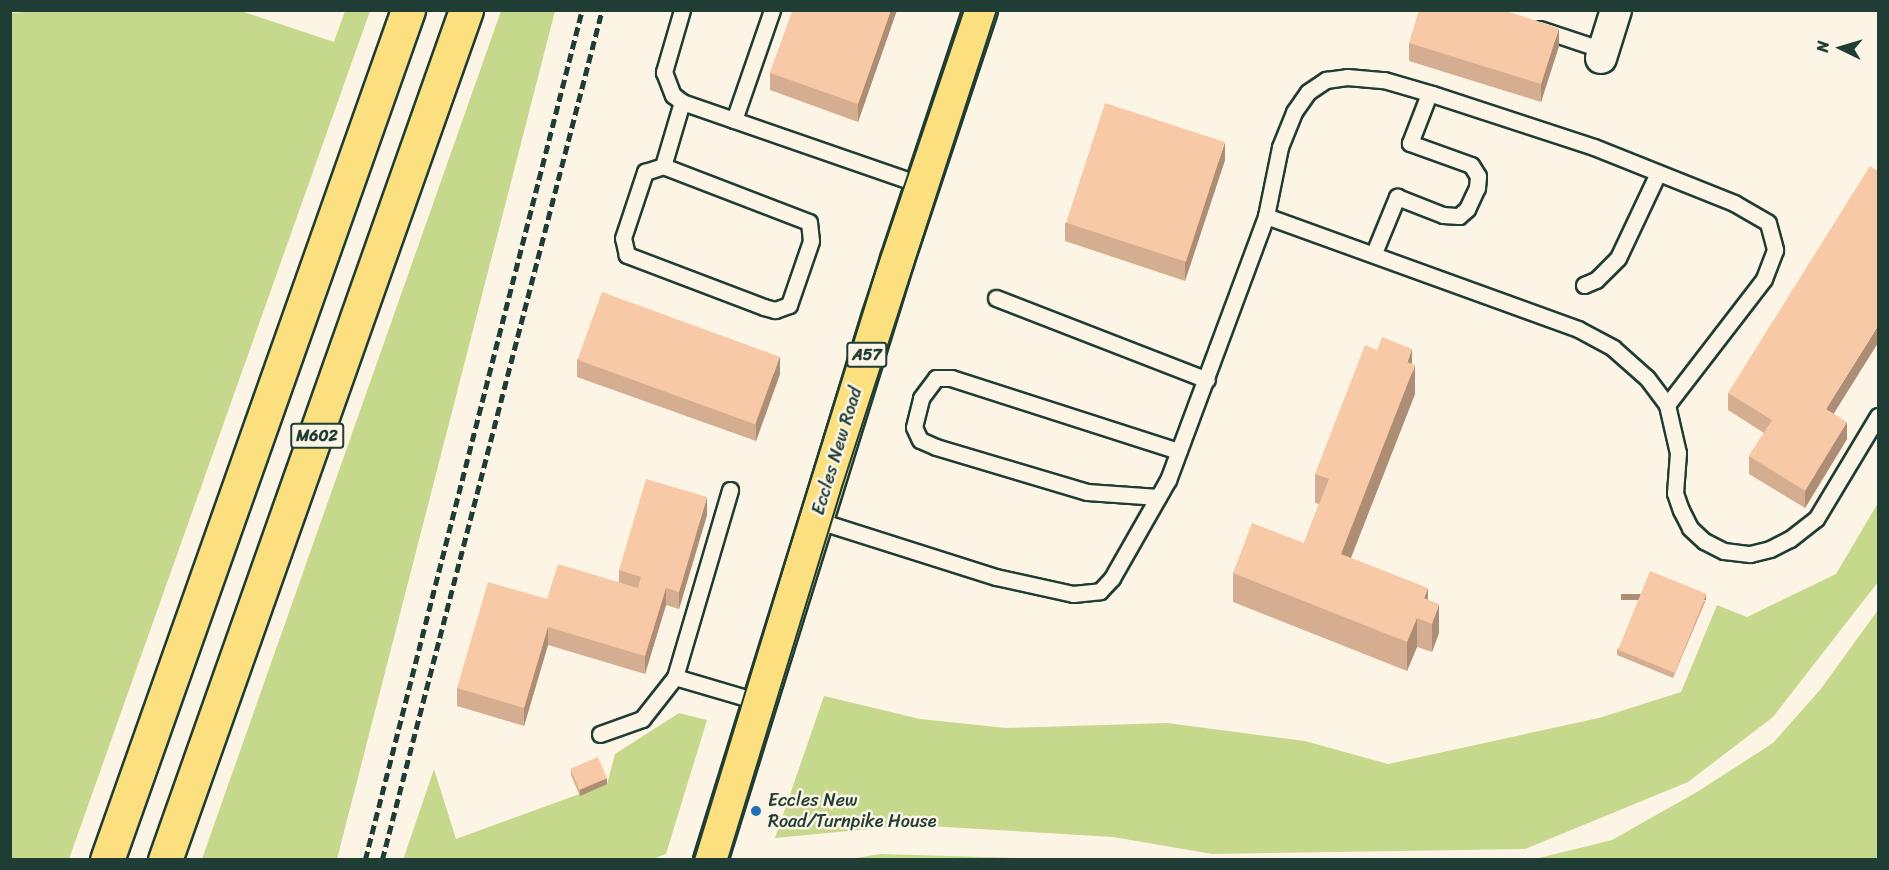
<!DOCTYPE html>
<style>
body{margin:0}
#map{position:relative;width:1889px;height:870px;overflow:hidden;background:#fcf5e5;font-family:Sriracha,sans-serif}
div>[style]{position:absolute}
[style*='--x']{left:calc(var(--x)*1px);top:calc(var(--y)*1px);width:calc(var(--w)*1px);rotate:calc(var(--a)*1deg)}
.green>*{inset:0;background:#c5d88c}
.roads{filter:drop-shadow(2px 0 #1f3d34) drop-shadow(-2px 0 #1f3d34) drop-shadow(0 2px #1f3d34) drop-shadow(0 -2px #1f3d34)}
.service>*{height:15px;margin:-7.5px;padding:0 7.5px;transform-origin:7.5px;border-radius:7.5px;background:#fcf5e5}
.minor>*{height:30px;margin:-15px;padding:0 15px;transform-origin:15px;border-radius:15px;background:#fcf5e5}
.primary>*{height:33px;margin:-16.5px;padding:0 16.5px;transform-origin:16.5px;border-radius:16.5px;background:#fce080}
.motorway>*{height:33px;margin:-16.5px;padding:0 16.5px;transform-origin:16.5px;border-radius:16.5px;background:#fce080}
.tram>*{height:1.5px;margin:-0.75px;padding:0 0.75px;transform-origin:0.75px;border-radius:0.75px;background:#1f3d34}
.rail>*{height:4.5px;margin-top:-2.25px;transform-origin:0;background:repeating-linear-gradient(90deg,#1f3d34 0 9px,transparent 0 13.5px)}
.wall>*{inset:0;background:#d5ad90}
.shaded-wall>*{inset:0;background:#ae8d75;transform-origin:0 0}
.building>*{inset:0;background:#f8c9a7;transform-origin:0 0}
.dots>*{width:16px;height:16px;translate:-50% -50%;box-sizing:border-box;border:3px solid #fcf5e5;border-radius:50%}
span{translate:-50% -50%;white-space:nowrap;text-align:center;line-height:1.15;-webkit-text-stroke:5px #fcf5e5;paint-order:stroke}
.shield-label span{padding:2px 4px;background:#fcf5e5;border:2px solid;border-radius:4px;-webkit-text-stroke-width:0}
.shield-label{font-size:16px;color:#1f3d34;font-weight:700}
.street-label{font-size:18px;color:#1f3d34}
.poi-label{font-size:18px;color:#1f3d34}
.left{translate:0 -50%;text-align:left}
.frame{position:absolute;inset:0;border:12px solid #1f3d34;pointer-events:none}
.north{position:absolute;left:1811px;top:18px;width:60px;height:60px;-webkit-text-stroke:4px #fcf5e5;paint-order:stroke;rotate:275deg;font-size:16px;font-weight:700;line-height:24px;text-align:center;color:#1f3d34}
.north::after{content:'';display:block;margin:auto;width:21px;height:27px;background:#1f3d34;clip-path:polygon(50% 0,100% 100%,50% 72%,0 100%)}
</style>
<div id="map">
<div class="green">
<i style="clip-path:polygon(44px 11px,241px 11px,334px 42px,345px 11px,370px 11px,69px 859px,11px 860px,10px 13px)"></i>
<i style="clip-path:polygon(501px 11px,555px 11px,337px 859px,202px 859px)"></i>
<i style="clip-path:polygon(1878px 503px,1878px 582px,1773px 717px,1688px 782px,1525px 849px,1212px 854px,1113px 837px,911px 825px,775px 838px,824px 696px,920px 719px,1006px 728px,1167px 723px,1305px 741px,1388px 764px,1599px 718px,1681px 692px,1717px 605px,1747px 617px,1836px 574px)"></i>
<i style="clip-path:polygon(1878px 610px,1878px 859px,1535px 859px,1612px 840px,1697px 792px,1773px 743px,1820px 690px)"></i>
<i style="clip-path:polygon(679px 713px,707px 720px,666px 854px,650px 860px,403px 860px,434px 769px,456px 839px,607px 784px,615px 754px)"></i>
<i style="clip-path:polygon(880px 854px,1018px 858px,1028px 859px,850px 859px)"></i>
</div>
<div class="roads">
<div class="service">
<i style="--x:682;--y:10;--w:65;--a:106.2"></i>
<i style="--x:664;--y:72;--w:25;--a:69"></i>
<i style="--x:673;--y:95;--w:11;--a:38"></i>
<i style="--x:682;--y:102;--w:254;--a:19.1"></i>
<i style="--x:1540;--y:29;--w:66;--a:18.4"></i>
<i style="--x:734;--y:120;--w:116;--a:-70.9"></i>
<i style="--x:663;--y:166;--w:156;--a:21"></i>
<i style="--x:809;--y:222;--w:19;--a:84"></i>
<i style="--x:811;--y:241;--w:68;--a:109"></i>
<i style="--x:789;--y:305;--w:15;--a:160"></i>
<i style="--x:775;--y:310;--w:11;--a:-165"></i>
<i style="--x:764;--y:307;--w:147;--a:-159.2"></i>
<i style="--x:627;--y:255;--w:17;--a:-103"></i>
<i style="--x:623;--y:238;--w:70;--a:-71.6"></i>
<i style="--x:645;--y:172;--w:19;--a:-18"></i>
<i style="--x:663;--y:166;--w:67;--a:-73.5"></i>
<i style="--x:1266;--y:216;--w:70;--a:-78.5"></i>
<i style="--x:1280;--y:147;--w:38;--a:-68"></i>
<i style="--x:1294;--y:112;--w:24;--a:-55"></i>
<i style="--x:1308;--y:92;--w:22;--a:-34"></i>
<i style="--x:1326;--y:80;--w:21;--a:-8"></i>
<i style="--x:1347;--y:77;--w:37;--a:5"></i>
<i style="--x:1384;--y:80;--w:50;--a:16.3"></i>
<i style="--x:1432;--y:94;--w:170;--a:18.1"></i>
<i style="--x:1594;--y:147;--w:151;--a:21.8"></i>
<i style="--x:1734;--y:203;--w:39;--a:30"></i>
<i style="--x:1768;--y:223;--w:28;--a:75"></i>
<i style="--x:1775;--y:250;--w:31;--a:111"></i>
<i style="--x:1764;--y:279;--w:159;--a:127.6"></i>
<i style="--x:1374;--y:253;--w:61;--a:-67.7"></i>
<i style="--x:1397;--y:197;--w:49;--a:21.4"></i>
<i style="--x:1443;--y:215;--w:16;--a:4"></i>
<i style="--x:1459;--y:216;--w:11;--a:-41"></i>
<i style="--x:1467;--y:209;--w:23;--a:-65"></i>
<i style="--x:1477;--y:188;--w:12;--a:-85"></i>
<i style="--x:1478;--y:176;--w:13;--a:-122"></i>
<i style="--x:1471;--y:165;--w:65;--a:-160.2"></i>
<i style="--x:1410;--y:143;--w:53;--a:-68.8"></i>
<i style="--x:1584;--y:285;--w:13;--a:-23"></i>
<i style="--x:1596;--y:280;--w:31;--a:-45"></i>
<i style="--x:1618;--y:258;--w:94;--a:-64.8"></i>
<i style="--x:996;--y:298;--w:226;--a:21.2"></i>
<i style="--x:1158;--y:497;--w:71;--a:-176"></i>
<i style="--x:1087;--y:492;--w:158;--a:-163.4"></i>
<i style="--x:936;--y:447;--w:17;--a:-156"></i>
<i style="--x:920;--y:440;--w:14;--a:-115"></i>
<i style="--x:914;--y:427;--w:30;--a:-76"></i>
<i style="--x:921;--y:398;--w:25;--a:-53"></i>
<i style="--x:936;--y:378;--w:15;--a:0"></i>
<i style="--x:951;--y:378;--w:239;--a:17.8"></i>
<i style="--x:816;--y:520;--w:189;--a:17.6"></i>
<i style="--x:996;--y:577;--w:79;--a:12.4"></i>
<i style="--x:1073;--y:594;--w:27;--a:-6"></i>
<i style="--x:1100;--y:591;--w:18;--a:-47"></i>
<i style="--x:1112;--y:578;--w:113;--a:-60.3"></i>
<i style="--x:1168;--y:480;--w:282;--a:-69.6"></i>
<i style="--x:1266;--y:216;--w:332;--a:19.9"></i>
<i style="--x:1578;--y:329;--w:40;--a:28"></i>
<i style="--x:1613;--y:348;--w:45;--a:41.4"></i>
<i style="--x:1647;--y:378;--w:34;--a:53"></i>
<i style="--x:1667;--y:405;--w:49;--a:77.1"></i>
<i style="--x:1678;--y:453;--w:40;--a:94.3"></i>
<i style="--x:1675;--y:493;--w:18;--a:71"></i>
<i style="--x:1681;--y:510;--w:20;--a:63"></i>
<i style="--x:1690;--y:528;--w:19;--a:43"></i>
<i style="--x:1704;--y:541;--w:22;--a:27"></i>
<i style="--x:1724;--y:551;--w:26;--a:7"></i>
<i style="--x:1750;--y:554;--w:21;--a:-14"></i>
<i style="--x:1770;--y:549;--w:22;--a:-27"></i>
<i style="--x:1790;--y:539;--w:33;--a:-38"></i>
<i style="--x:1816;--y:519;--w:120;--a:-59"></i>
<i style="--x:675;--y:677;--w:89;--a:16.4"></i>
<i style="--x:600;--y:734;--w:45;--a:-19.7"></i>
<i style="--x:642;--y:719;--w:53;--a:-51.8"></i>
<i style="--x:675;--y:677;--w:195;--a:-73.6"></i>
</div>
<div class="minor">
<i style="--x:1601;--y:58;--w:50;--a:-72.6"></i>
</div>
<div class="primary">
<i style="--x:710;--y:860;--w:629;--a:-72.72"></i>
<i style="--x:897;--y:259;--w:262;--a:-71.6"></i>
</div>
<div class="motorway">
<i style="--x:107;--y:860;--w:902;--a:-70.5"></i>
<i style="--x:165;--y:860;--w:902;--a:-70.5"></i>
</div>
</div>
<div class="tram">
<i style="--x:694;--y:860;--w:574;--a:-72.99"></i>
<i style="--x:862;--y:311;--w:318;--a:-71.3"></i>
<i style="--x:728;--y:860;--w:390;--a:-73"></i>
<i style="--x:842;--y:487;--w:502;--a:-72"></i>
</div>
<div class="rail">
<i style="--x:365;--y:860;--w:877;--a:-75.68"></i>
<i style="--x:382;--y:860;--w:878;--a:-75.49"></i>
</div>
<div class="wall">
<i style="clip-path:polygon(793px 10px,897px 10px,858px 122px,770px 90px,770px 73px)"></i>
<i style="clip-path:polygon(1409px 43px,1559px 46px,1541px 102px,1409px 61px)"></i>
<i style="clip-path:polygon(1225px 160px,1185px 281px,1065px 241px,1065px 223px)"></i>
<i style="clip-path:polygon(1377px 350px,1412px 364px,1415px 394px,1351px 558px,1428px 600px,1439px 633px,1432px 652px,1417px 647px,1407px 671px,1233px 602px,1233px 573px,1304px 543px,1319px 504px,1315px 503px,1315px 474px)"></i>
<i style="clip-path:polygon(577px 359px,780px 374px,756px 441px,577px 377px)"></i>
<i style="clip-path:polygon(1728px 393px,1834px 414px,1847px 439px,1805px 508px,1749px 474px,1749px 456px,1764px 433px,1728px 410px)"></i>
<i style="clip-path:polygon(707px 515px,679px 609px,666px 605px,645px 674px,548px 645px,524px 726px,457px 706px,457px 688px,547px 599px,619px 582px,619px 570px)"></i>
<i style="clip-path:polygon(1706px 600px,1673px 678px,1617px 655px,1617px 649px)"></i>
<i style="clip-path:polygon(571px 769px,607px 784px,580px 796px,571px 775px)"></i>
</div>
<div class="shaded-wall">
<i style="clip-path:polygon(891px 10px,897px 10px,858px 122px,858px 104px)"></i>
<i style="clip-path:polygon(1559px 28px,1559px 46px,1541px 102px,1541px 84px)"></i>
<i style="clip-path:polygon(1225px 142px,1225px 160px,1185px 281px,1185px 263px)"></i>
<i style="clip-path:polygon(1878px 326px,1878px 343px,1826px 426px,1826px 409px)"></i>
<i style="clip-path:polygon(1412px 349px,1412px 374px,1415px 365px,1415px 394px,1341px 583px,1341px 554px)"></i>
<i style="clip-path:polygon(780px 356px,780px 374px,756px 441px,756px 423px)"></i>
<i style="clip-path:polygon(1847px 422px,1847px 439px,1805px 508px,1805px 491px)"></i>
<i style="clip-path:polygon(707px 497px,707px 515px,679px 609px,679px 592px)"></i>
<i style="clip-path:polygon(666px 588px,666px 605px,645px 674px,645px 656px)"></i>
<i style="clip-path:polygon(1428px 588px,1428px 617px,1424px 598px)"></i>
<i style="left:1706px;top:594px;width:6px;height:85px;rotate:90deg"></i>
<i style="clip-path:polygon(1439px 604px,1439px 633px,1432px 652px,1432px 624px)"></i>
<i style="clip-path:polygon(1417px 618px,1417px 647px,1407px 671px,1407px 642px)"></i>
<i style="clip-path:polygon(548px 627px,548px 645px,524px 726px,524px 708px)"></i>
<i style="clip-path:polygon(607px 778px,607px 784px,580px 796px,580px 789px)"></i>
</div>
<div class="building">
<i style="clip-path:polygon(793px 10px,891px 10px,858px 104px,770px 73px)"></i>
<i style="clip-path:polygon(1419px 10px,1503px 10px,1559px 28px,1541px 84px,1409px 43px)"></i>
<i style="left:1105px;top:103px;width:126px;height:126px;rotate:18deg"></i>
<i style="clip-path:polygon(1870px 166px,1878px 171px,1878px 326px,1826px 409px,1847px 422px,1805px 491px,1749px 456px,1772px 420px,1728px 393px)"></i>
<i style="left:602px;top:292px;width:189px;height:72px;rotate:20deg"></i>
<i style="clip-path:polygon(1382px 337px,1412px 349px,1407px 362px,1415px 365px,1341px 554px,1428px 588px,1424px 598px,1439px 604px,1432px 624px,1417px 618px,1407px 642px,1233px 573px,1252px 523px,1304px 543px,1329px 479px,1315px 474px,1365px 345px,1377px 350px)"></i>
<i style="clip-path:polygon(646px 479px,707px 497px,679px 592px,666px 588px,645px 656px,548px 627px,524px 708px,457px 688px,488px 582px,547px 599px,558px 564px,638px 588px,641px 577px,619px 570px)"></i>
<i style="left:1650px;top:571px;width:61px;height:85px;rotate:22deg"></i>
<i style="left:598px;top:757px;width:23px;height:30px;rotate:67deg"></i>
</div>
<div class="dots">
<i style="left:756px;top:811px;background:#1f6fb2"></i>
</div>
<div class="shield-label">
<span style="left:867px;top:355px">A57</span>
<span style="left:317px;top:436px">M602</span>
</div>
<div class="street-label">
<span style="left:837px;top:451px;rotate:-73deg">Eccles New Road</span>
</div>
<div class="poi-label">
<span class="left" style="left:768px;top:811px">Eccles New<br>Road/Turnpike House</span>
</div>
<div class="frame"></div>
<div class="north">N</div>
</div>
